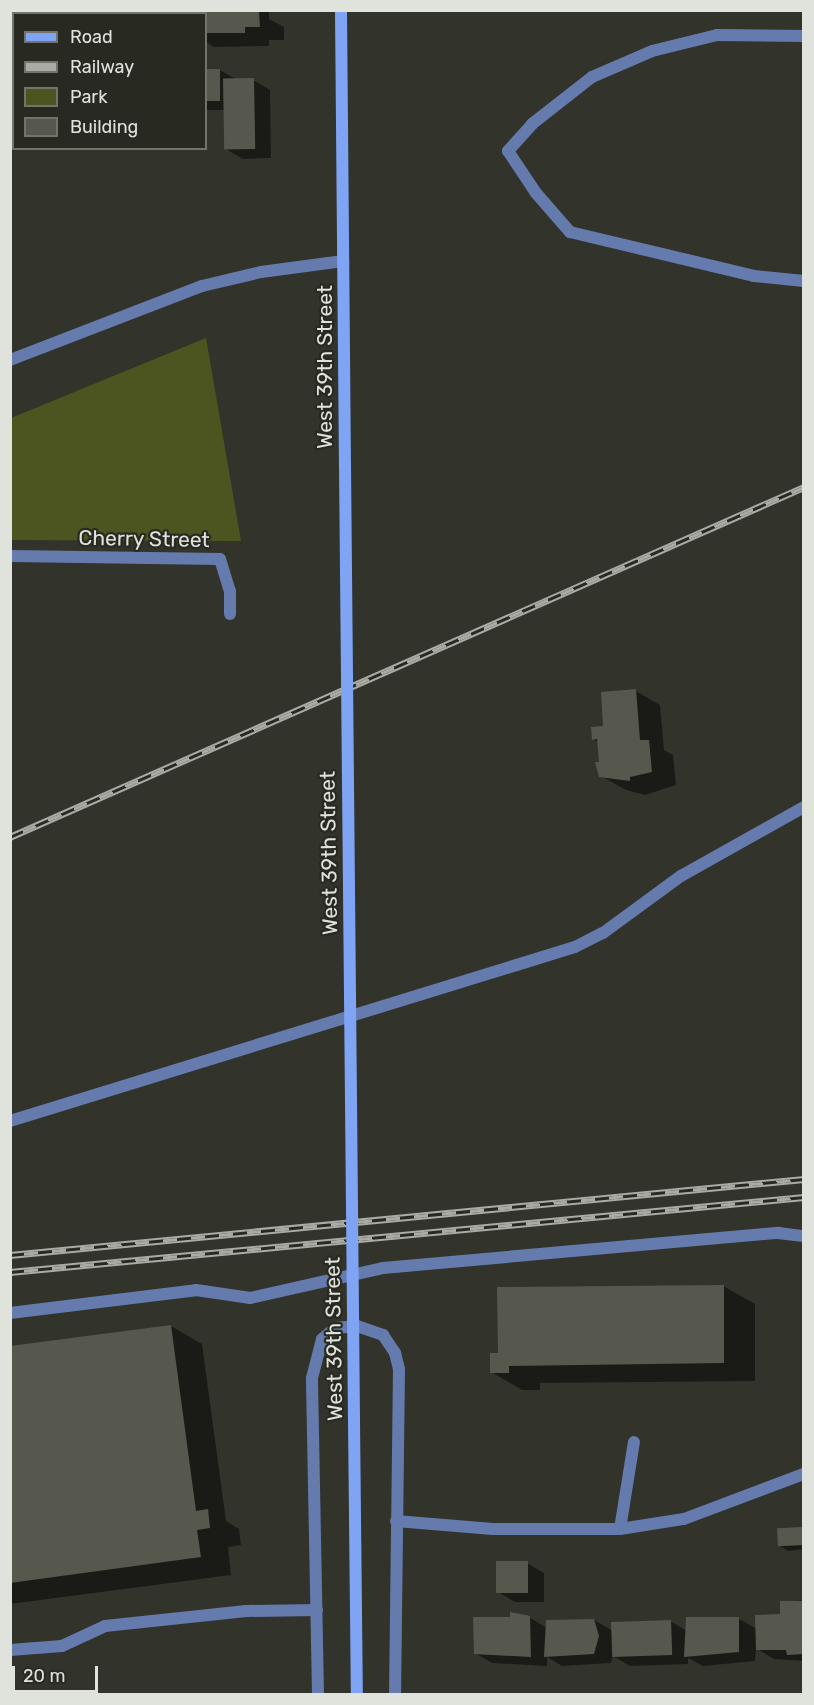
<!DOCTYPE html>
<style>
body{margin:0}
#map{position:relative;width:814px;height:1705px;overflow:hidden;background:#32342b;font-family:Rubik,sans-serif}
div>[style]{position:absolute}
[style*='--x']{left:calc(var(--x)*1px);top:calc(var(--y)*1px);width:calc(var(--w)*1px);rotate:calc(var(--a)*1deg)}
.green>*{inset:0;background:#4c5520}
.shadow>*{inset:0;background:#0007;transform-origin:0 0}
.building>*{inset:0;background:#56584e;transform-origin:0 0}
.lane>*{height:12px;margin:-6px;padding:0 6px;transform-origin:6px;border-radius:6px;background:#657bae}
.street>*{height:12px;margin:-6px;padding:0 6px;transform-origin:6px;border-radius:6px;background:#657bae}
.secondary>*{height:12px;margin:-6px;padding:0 6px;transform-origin:6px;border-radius:6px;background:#80a4f4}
.rail>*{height:7px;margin-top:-3.5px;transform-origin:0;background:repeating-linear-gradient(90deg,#282a21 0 14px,#a9aba4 0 28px);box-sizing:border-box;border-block:2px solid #a9aba4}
.secondary-bridge>*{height:12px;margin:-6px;padding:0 6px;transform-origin:6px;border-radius:6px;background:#80a4f4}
span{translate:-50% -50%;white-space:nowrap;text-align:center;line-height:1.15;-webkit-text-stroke:4.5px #282a21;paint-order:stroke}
.street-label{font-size:21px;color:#e0e2dc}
.frame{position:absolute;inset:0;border:12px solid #e0e2dc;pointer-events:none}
.legend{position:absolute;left:12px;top:12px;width:195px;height:138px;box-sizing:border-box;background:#282a21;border:2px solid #72746c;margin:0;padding:8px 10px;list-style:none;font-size:18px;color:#e0e2dc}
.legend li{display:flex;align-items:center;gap:12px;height:30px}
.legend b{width:30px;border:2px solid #72746c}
.scale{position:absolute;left:12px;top:1666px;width:86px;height:27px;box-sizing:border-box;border:3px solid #e0e2dc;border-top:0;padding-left:8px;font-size:18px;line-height:21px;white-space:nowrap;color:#e0e2dc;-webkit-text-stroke:4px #282a21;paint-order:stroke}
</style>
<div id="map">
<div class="green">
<i style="clip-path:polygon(206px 338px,241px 541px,11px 540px,11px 418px)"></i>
</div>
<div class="shadow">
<i style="left:50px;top:10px;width:61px;height:4px"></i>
<i style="left:121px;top:10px;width:52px;height:4px"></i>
<i style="clip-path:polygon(189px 10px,269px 10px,269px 19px,284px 27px,284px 40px,269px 40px,269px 46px,214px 47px,206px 42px,206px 14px)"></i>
<i style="clip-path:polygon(220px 70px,237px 80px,253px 80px,270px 90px,271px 158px,243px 159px,226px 149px,225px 110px,206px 110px,206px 71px)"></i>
<i style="clip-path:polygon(636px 691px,660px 705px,664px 750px,673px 755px,676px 785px,645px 795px,626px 790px,601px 776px,598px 742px,593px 739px)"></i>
<i style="clip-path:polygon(723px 1286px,755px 1304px,755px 1381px,540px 1383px,540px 1390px,522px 1390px,491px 1372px,499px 1354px)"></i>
<i style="clip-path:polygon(171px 1326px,202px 1344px,226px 1521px,239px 1529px,241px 1545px,228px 1547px,231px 1575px,10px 1604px,10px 1347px)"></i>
<i style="clip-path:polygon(801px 1529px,804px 1549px,788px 1551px,780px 1546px)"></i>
<i style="clip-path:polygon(527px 1563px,544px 1573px,544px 1602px,515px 1602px,498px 1592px)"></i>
<i style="clip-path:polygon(804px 1600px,804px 1661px,774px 1659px,756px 1648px,755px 1661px,703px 1666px,688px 1658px,688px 1664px,630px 1666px,613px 1656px,611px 1663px,562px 1666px,547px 1657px,547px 1666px,492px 1663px,475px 1653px,530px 1618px,547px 1628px,594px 1620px,613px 1631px,670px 1621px,687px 1631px,739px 1619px,757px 1629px,782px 1616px,782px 1603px)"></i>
</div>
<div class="building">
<i style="left:48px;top:10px;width:47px;height:4px"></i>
<i style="left:119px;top:10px;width:37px;height:4px"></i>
<i style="clip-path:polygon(187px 10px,259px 12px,260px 27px,245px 27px,245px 33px,206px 33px,206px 14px)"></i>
<i style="left:206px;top:69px;width:14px;height:32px"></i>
<i style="left:254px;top:78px;width:71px;height:31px;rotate:89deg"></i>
<i style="clip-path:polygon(636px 689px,640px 740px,649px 740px,652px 772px,630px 777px,630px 781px,599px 777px,595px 762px,599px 762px,597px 739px,592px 740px,591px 727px,603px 726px,601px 692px)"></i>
<i style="clip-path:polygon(724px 1285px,724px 1363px,509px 1366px,509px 1373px,490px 1373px,490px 1353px,498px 1353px,497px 1287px)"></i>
<i style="clip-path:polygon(171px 1325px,196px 1511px,208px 1509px,210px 1528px,197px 1530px,201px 1557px,10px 1583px,10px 1346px)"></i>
<i style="left:802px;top:1527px;width:18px;height:25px;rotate:87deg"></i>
<i style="left:528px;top:1561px;width:32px;height:32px;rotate:90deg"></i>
<i style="clip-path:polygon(780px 1601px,804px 1601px,804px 1654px,787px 1655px,786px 1650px,756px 1650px,755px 1615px,780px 1614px)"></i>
<i style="clip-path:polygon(510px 1612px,530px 1616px,531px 1657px,474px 1654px,473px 1617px,510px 1617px)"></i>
<i style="clip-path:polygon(686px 1617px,739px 1617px,739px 1652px,684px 1657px)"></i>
<i style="clip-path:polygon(594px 1619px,599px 1636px,594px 1654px,544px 1657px,546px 1620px)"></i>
<i style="left:671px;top:1620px;width:35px;height:60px;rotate:88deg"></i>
</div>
<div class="lane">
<i style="--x:508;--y:151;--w:50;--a:56.3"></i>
<i style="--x:536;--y:193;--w:52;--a:48.9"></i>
<i style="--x:570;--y:232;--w:189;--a:13.4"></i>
<i style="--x:754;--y:276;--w:50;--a:5.7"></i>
<i style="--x:10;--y:1121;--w:591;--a:-17.12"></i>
<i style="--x:575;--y:947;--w:31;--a:-27"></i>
<i style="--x:603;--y:933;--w:97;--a:-36.2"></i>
<i style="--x:681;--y:876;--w:141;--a:-29.3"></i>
<i style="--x:10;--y:1313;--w:187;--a:-7"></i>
<i style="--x:196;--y:1290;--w:55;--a:8.4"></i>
<i style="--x:250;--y:1298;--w:136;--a:-12.7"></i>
<i style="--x:383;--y:1268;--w:397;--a:-5.1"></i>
<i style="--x:778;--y:1233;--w:26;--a:7"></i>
<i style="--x:396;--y:1521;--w:97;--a:4.7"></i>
<i style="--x:493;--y:1529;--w:127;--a:0"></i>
<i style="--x:620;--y:1529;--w:88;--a:-80.9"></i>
<i style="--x:620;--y:1529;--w:65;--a:-8.9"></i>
<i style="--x:684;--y:1519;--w:128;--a:-20.6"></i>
<i style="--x:10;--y:1650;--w:52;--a:-4.4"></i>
<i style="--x:62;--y:1646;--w:47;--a:-24.9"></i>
<i style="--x:105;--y:1626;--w:142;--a:-6.1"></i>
<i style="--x:246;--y:1611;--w:71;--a:-0.8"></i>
</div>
<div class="street">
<i style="--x:508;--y:151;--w:36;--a:-48"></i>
<i style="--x:532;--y:124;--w:76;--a:-38.1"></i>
<i style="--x:592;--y:77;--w:65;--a:-23.4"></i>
<i style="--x:652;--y:51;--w:67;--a:-13.8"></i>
<i style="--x:717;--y:35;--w:87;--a:0.7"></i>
<i style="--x:10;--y:360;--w:206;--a:-21.1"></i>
<i style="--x:202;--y:286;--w:61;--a:-13.3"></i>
<i style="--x:261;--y:272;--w:83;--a:-7.6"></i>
<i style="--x:10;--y:556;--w:210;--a:0.8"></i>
<i style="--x:220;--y:559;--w:34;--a:73"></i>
<i style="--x:230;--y:591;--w:23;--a:90"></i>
<i style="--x:318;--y:1694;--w:316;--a:-91.1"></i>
<i style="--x:312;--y:1378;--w:40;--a:-75.6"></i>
<i style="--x:322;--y:1339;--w:17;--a:-40"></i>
<i style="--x:335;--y:1328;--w:22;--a:-5"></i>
<i style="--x:357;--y:1326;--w:28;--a:19"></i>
<i style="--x:383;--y:1335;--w:22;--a:56"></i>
<i style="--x:395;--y:1353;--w:16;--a:76"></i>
<i style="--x:399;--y:1369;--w:325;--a:90.7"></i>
</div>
<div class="secondary">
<i style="--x:341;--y:10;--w:455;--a:89.5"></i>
<i style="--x:354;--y:1421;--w:273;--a:89.4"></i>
</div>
<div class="rail">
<i style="--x:10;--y:837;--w:868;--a:-23.79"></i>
<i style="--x:10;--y:1255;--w:798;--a:-5.47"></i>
<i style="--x:10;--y:1272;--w:798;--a:-5.4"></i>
</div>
<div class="secondary-bridge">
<i style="--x:345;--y:465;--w:956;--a:89.46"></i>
</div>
<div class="street-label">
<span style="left:325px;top:367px;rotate:-90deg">West 39th Street</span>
<span style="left:144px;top:539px;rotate:1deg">Cherry Street</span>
<span style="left:329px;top:853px;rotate:-91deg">West 39th Street</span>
<span style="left:334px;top:1339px;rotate:-91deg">West 39th Street</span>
</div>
<div class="frame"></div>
<ul class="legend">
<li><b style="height:8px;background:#80a4f4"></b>Road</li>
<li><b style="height:8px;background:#a9aba4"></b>Railway</li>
<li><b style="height:16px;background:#4c5520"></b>Park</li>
<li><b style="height:16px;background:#56584e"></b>Building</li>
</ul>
<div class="scale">20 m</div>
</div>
